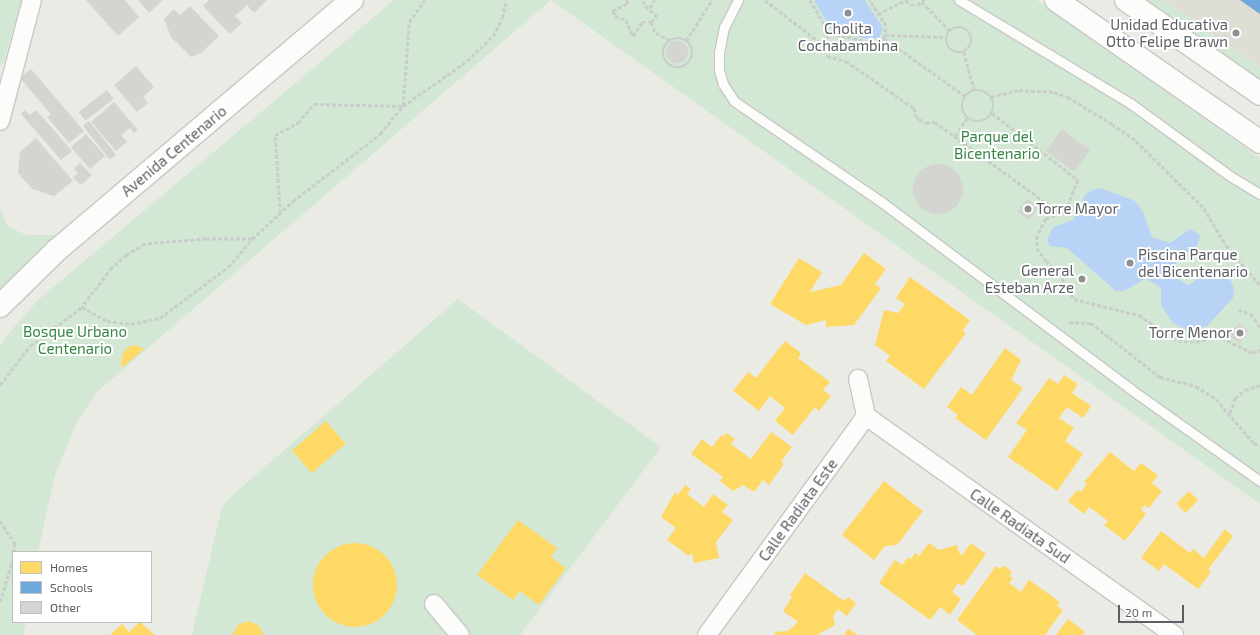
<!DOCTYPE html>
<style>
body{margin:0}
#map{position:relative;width:1260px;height:635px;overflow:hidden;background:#ebebe6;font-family:"Exo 2",sans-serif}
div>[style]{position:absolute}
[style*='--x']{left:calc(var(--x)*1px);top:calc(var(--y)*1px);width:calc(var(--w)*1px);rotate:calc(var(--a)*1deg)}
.education>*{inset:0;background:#deded5}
.green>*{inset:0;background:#d3e8d4}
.water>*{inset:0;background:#b9d3f6}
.homes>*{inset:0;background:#ffd966;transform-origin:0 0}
.round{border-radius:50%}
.schools>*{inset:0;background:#6fa8dc}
.building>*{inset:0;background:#d4d4d1;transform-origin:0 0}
.path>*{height:2.5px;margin-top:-1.25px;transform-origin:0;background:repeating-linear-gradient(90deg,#c9cdcc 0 4px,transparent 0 6px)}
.path>.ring{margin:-1.25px;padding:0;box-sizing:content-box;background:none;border:2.5px solid #c9cdcc;border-radius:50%}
.roads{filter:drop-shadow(1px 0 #c7c8c6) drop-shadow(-1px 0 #c7c8c6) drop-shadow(0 1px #c7c8c6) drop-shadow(0 -1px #c7c8c6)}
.service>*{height:9px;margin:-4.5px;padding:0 4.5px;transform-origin:4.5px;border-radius:4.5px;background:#fcfcfb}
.minor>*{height:18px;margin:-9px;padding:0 9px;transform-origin:9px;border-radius:9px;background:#fcfcfb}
.secondary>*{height:22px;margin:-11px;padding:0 11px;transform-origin:11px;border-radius:11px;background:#fcfcfb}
.dots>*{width:11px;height:11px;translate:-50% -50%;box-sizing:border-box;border:2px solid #fff;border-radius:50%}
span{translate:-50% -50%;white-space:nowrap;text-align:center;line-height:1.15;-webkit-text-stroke:4px #fff;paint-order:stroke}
.poi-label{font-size:15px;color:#5b5e63}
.right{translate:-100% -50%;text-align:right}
.left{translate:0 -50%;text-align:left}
.park-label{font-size:15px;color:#378646}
.street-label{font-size:15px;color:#5b5e63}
.legend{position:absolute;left:12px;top:551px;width:140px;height:72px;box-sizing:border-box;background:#fff;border:1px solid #bdbfc1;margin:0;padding:5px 7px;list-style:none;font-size:12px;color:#5b5e63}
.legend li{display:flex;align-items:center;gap:8px;height:20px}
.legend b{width:20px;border:1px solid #bdbfc1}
.scale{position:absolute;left:1118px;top:605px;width:66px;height:18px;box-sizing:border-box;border:2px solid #5b5e63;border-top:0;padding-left:5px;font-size:12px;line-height:14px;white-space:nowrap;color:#5b5e63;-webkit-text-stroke:3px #fff;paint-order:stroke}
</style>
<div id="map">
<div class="education">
<i style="clip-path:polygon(1163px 0,1260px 0,1260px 67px)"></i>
</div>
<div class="green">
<i style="clip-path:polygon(0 0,22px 0,4px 61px,0 67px)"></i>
<i style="clip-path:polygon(394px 0,1037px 0,1260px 158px,1260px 504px,551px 0,97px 392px,77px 422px,55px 475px,38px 552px,13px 552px,13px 622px,26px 622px,23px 635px,0 635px,0 346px,8px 334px,38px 300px)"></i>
<i style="clip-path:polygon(1144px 0,1163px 0,1260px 67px,1260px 81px)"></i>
<i style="clip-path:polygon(0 208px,8px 227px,27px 235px,57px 235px,0 288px)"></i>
<i style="clip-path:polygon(458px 299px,661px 447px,520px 635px,192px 635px,221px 510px,227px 500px)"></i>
</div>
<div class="water">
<i style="clip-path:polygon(814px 0,865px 0,883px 28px,880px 37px,871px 40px,836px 31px,830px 27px)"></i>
<i style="clip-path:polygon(1101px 188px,1135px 201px,1143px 212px,1152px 237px,1170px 243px,1190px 229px,1200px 235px,1197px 246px,1179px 258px,1174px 267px,1174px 276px,1188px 285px,1194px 282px,1200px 274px,1211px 271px,1223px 273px,1231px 281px,1234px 289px,1233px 298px,1207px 326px,1189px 331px,1173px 323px,1161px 305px,1161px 288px,1154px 283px,1145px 279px,1124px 291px,1116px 291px,1067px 248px,1050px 246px,1047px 240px,1053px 227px,1073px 220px,1085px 195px,1092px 190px)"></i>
</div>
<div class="homes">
<i style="clip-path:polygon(864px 253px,886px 269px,875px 284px,881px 288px,854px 325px,826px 327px,826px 320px,806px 325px,770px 304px,799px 258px,822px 272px,810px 292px,841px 285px)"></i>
<i style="clip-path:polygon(910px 277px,970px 320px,963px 330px,966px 333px,924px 389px,886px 361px,890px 356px,875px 345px,884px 310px,898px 313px,905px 304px,896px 298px)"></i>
<i style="clip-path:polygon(785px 341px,801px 353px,798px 358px,830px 382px,823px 390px,831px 396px,819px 411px,815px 407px,793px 435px,775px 421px,785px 408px,770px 396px,759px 411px,733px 391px,748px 372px,756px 378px)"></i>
<i style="clip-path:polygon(135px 345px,144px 349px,122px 368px,121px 360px,123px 353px,128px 347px)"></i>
<i style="clip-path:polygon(1005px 348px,1021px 360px,1011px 380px,1023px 388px,986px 440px,955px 418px,958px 415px,947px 407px,961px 387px,972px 395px)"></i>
<i style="clip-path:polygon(1064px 375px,1078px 384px,1072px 393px,1091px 406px,1083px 418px,1067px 407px,1059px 418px,1074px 428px,1065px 441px,1083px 454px,1057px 491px,1008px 457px,1027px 430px,1016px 423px,1049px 378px,1058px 384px)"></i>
<i style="left:326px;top:421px;width:30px;height:45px;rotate:49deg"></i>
<i style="clip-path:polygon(771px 432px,792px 447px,781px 462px,784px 464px,769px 485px,763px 480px,754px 492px,743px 485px,733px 491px,720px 481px,723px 477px,691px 454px,702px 439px,712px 447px,721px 435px,723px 437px,726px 433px,735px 439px,731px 444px,751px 459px)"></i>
<i style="clip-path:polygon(1110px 452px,1134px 471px,1141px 463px,1158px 475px,1152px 483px,1162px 491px,1149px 508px,1145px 505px,1141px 509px,1146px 514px,1125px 541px,1104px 525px,1108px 521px,1089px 507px,1084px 514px,1068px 501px,1077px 490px,1081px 492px,1087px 484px,1084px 482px)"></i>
<i style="clip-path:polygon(884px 481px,923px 511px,897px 545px,885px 546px,874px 560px,842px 535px)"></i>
<i style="clip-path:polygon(685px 485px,691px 489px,687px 494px,704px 507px,713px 494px,728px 505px,722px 512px,733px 520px,716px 542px,719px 558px,694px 563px,692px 553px,689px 556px,667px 540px,676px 528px,661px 517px,675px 492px,678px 495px)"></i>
<i style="left:1189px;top:491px;width:13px;height:18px;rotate:45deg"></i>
<i style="clip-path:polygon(518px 520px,557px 548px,551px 557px,566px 568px,539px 605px,520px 591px,513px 600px,477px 575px)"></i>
<i style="clip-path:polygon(1225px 529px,1233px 536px,1208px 570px,1211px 572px,1198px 589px,1164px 564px,1159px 571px,1141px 558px,1161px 531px,1190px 553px,1193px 549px,1204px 558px)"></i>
<i style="clip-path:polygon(929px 543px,939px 550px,957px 545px,959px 553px,962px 555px,971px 543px,986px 554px,963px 586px,958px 583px,952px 592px,961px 599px,950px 615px,940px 607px,930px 620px,879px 583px,895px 560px,902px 565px,908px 557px,911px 559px,915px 553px,919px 556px)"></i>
<i class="round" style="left:313px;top:543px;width:84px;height:84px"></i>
<i style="clip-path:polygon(1003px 565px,1012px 572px,1009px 576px,1013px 578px,1009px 583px,1021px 592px,1029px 580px,1060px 602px,1057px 606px,1063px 610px,1045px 635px,977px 635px,957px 620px,996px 566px,1000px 569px)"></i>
<i style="clip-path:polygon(805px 573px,844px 601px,848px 597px,856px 603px,847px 616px,838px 609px,833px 616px,835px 625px,817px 635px,775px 635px,775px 632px,788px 631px,798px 622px,783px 611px,792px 597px,790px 595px)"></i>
<i style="clip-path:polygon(1068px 619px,1085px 632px,1083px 635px,1056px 635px)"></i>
<i style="clip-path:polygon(249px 621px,259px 626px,264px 635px,232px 635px,239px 624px)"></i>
<i style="clip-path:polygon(140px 622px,155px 635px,110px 635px,122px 624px,129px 632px)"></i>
<i style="clip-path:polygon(848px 629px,858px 635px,844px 635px)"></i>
</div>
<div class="schools">
<i style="clip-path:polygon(1240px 0,1260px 0,1260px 14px)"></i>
</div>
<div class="building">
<i style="clip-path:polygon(86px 0,125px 0,139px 17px,118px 36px)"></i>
<i style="clip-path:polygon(138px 0,163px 0,149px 13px)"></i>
<i style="clip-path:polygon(209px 0,267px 0,254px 13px,247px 5px,235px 16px,242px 23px,230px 34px,203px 6px)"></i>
<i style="clip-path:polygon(190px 6px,219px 36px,201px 53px,191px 57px,171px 37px,164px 19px,174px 9px,180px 15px)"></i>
<i class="round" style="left:666px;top:41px;width:22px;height:22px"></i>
<i style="clip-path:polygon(136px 66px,154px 87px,143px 97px,148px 103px,137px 112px,114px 85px)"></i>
<i style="clip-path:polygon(31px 69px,84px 131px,69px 143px,47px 117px,51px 114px,20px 78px)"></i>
<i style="left:107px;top:90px;width:11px;height:36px;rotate:52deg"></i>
<i style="clip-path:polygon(114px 102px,138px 130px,134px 133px,130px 128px,121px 135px,127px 142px,116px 151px,91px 122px)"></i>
<i style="clip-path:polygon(25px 110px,30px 115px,36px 110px,72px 151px,61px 160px,21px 114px)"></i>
<i style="left:89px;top:121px;width:43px;height:8px;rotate:51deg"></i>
<i style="left:1062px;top:129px;width:35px;height:27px;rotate:37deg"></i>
<i style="left:86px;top:134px;width:29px;height:20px;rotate:49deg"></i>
<i style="clip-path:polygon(36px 138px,73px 181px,54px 196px,32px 189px,18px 173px,20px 152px)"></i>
<i style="clip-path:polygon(80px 163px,92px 175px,81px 185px,73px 178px,78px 173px,74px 169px)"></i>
<i class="round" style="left:913px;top:164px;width:50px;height:50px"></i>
<i style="left:1027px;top:199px;width:14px;height:16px;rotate:36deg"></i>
<i style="left:1239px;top:323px;width:13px;height:16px;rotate:39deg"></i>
</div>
<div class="path">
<i style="--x:628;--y:0;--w:4;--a:104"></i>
<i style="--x:627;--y:4;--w:16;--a:153"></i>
<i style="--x:613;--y:11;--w:5;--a:68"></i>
<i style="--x:615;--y:16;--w:12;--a:20"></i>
<i style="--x:626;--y:20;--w:17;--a:66"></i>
<i style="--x:633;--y:36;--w:17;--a:-57"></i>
<i style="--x:642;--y:22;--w:9;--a:0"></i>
<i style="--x:651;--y:22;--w:8;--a:-40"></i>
<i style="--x:657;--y:17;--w:18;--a:-137"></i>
<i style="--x:644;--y:5;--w:5;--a:-101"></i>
<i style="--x:765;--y:0;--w:72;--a:37.7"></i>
<i style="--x:822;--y:44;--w:13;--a:67"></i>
<i style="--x:827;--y:56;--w:20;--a:15"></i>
<i style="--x:846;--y:61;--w:83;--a:34.7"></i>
<i style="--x:914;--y:108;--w:8;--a:76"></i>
<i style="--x:916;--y:116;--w:4;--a:45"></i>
<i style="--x:919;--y:119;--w:8;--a:30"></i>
<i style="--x:926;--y:123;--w:9;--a:-6"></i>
<i style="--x:935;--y:122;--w:156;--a:36.1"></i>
<i style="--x:810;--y:0;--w:39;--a:59"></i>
<i style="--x:830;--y:33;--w:46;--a:12.5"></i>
<i style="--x:875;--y:43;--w:10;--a:-29"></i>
<i style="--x:884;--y:38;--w:12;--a:-81"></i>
<i style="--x:886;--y:26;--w:31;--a:-123"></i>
<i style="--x:922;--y:2;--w:39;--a:46"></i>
<i style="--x:650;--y:8;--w:9;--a:-63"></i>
<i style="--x:878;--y:14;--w:31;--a:-27"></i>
<i style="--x:906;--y:0;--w:7;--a:45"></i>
<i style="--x:911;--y:5;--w:6;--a:0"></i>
<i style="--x:917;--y:5;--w:9;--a:-36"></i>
<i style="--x:651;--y:22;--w:12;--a:66"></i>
<i style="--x:656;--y:33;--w:16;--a:27"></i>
<i class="ring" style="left:946px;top:27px;width:23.5px;height:23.5px"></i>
<i style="--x:885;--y:35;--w:61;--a:1.9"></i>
<i style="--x:884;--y:38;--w:100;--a:35.6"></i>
<i class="ring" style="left:663px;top:38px;width:27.5px;height:27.5px"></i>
<i style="--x:686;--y:41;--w:49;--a:-57.6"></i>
<i style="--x:822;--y:44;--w:14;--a:-54"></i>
<i style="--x:964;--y:52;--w:39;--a:75"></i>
<i class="ring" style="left:962px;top:90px;width:29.5px;height:29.5px"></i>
<i style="--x:991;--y:97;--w:29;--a:-14"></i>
<i style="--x:1019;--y:90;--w:35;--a:3"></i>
<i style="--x:1054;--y:92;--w:15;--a:20"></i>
<i style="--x:1068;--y:97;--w:52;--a:31.5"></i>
<i style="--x:1112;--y:124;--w:29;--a:35"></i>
<i style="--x:1136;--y:141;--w:95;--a:44.6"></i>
<i style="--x:1204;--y:208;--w:43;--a:59.3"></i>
<i style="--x:1226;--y:245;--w:52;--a:49.6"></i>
<i style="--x:992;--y:113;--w:109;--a:37.9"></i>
<i style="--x:1078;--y:180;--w:28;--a:111"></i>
<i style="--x:1068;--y:206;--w:11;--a:131"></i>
<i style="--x:1061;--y:214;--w:16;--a:162"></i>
<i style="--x:1046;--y:219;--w:19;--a:118"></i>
<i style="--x:1037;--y:236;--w:12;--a:90"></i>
<i style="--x:1037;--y:248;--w:16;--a:55"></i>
<i style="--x:1046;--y:261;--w:18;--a:43"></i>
<i style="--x:1059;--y:273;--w:30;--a:60"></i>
<i style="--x:1074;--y:299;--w:67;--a:13.8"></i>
<i style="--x:1139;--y:315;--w:41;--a:34.1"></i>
<i style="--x:1173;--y:338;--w:12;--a:20"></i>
<i style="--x:1184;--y:342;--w:12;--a:0"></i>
<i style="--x:1196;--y:342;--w:19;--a:-16"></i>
<i style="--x:1214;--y:337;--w:8;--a:7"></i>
<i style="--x:1222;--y:338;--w:34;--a:26"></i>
<i style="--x:1253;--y:353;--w:8;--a:-23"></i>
<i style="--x:955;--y:136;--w:22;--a:-56"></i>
<i style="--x:280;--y:213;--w:78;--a:-93.7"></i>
<i style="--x:275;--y:135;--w:26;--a:-28"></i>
<i style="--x:298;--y:123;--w:25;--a:-50"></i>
<i style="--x:314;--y:104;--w:89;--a:1.3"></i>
<i style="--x:403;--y:106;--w:84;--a:-85.9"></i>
<i style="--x:409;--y:22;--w:27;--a:-54"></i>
<i style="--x:252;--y:239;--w:46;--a:180"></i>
<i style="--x:206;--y:239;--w:61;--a:175.3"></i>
<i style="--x:145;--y:244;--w:21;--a:149"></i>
<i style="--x:127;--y:255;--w:20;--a:139"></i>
<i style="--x:112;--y:268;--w:49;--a:127.6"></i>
<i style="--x:82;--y:307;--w:29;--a:29"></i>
<i style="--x:107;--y:321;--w:24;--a:7"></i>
<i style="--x:131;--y:324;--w:30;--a:-12"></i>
<i style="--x:160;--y:318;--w:85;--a:-36.9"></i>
<i style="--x:228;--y:267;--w:37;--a:-49"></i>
<i style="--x:252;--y:239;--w:56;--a:-42.8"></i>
<i style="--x:293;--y:201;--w:110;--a:-37.6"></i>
<i style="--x:380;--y:134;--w:36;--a:-51"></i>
<i style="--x:403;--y:106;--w:78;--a:-35.1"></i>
<i style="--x:467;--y:61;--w:36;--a:-44"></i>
<i style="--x:493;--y:36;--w:20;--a:-63"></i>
<i style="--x:502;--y:18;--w:18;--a:-77"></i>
<i style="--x:1238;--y:310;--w:14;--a:17"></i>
<i style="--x:1251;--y:314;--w:16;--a:55"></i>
<i style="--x:1069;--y:322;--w:22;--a:3"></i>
<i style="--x:1091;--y:323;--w:88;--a:38"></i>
<i style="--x:1160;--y:377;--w:37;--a:14"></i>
<i style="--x:1196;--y:386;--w:24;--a:33"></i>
<i style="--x:1216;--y:399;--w:58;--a:49.2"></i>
<i style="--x:1254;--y:443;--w:7;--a:27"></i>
<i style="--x:0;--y:385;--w:49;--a:-52.4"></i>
<i style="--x:30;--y:346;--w:65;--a:-36.9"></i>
<i style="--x:1230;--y:413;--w:16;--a:-72"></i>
<i style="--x:1235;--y:398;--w:13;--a:-39"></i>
<i style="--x:1245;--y:390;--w:16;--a:-18"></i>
<i style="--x:0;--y:521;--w:27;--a:56"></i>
<i style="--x:15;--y:543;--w:9;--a:96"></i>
<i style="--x:0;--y:602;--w:46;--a:-73.5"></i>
</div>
<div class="roads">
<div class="service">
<i style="--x:738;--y:0;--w:30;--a:117"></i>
<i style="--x:724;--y:27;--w:25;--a:101"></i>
<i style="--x:719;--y:52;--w:18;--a:90"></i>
<i style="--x:719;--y:70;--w:15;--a:74"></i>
<i style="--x:723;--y:84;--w:20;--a:57"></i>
<i style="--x:734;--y:101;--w:181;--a:34.4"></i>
<i style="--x:883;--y:203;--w:308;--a:36.9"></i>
<i style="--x:1129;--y:388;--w:161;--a:35.4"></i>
<i style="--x:959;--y:0;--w:200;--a:31.1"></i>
<i style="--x:1130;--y:103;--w:124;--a:36.1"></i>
<i style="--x:1230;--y:176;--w:35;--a:31"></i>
</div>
<div class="minor">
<i style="--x:0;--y:121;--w:125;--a:-75.2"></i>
<i style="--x:866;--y:416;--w:378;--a:35.4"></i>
<i style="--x:434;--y:604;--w:40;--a:50"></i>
<i style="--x:707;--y:635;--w:271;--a:-54"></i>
<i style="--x:866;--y:416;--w:38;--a:-102"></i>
</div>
<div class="secondary">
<i style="--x:1056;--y:0;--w:249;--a:34.8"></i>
<i style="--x:1126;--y:0;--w:164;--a:35"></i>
<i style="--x:0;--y:306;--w:80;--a:-44.5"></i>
<i style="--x:57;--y:250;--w:387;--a:-40.3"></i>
</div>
</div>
<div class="dots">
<i style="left:848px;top:13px;background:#8d8f91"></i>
<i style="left:1236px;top:33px;background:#8d8f91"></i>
<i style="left:1028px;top:209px;background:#8d8f91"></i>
<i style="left:1130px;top:263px;background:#8d8f91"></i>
<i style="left:1082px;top:279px;background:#8d8f91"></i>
<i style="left:1240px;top:333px;background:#8d8f91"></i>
</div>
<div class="poi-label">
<span class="right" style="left:1228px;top:33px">Unidad Educativa<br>Otto Felipe Brawn</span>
<span style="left:848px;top:37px">Cholita<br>Cochabambina</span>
<span class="left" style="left:1036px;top:209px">Torre Mayor</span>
<span class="left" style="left:1138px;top:263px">Piscina Parque<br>del Bicentenario</span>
<span class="right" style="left:1074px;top:279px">General<br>Esteban Arze</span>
<span class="right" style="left:1232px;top:333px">Torre Menor</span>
</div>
<div class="park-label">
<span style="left:997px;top:145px">Parque del<br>Bicentenario</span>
<span style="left:75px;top:340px">Bosque Urbano<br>Centenario</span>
</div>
<div class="street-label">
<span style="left:174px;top:151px;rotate:-40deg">Avenida Centenario</span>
<span style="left:798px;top:510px;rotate:-54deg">Calle Radiata Este</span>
<span style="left:1020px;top:526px;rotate:35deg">Calle Radiata Sud</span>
</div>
<ul class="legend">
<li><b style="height:11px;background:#ffd966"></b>Homes</li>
<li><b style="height:11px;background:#6fa8dc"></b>Schools</li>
<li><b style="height:11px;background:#d4d4d1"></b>Other</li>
</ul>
<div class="scale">20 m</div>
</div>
